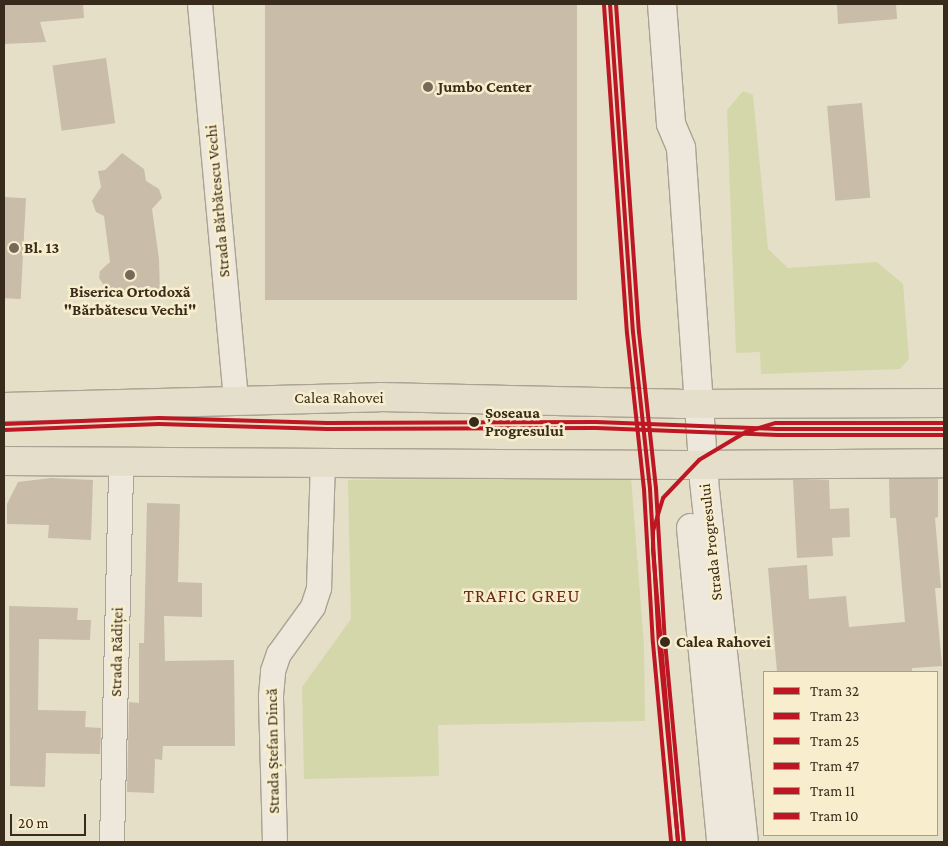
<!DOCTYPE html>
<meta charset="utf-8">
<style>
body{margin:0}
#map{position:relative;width:948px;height:846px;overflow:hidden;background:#e5dfc8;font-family:"Crimson Pro",serif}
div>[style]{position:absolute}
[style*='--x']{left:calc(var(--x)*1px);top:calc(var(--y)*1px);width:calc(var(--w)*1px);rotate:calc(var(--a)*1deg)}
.green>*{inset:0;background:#d3d7a9}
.building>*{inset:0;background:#c9bca9;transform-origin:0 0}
.roads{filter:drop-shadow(1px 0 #aaa292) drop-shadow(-1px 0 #aaa292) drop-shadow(0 1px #aaa292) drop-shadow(0 -1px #aaa292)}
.minor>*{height:24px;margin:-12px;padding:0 12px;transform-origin:12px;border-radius:12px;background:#ede8db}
.secondary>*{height:28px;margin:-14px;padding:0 14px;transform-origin:14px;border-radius:14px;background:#ede8db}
.primary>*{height:28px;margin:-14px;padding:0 14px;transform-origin:14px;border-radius:14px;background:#e5decb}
.tram-1>*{height:4px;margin:-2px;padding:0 2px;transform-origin:2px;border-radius:2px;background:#be1622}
.tram-2>*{height:4px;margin:-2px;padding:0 2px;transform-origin:2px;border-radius:2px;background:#be1622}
.tram-3>*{height:4px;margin:-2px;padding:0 2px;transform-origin:2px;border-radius:2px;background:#be1622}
.tram-4>*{height:4px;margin:-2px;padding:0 2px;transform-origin:2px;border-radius:2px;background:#be1622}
.tram-5>*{height:4px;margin:-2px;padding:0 2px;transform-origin:2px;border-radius:2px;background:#be1622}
.tram-6>*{height:4px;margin:-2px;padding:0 2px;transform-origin:2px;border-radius:2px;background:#be1622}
.dots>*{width:14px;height:14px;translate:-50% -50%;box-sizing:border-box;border:2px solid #f8eecd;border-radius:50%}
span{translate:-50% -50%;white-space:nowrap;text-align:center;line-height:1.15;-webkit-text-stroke:5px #f8eecd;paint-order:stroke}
.poi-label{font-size:16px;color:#382b1b;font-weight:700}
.left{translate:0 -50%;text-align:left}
.street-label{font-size:16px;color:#382b1b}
.stop-label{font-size:16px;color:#382b1b;font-weight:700}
.quarter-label{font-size:19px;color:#692c16;letter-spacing:1px}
.frame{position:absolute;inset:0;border:5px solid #382b1b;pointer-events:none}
.legend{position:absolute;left:763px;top:671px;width:175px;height:165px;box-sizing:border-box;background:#f8eecd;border:1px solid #aba086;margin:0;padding:6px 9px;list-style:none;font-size:15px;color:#382b1b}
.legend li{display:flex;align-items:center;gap:10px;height:25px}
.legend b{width:25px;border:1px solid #aba086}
.scale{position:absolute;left:10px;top:814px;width:76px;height:22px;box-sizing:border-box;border:2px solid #382b1b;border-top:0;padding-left:6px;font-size:15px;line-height:18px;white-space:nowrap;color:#382b1b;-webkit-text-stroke:4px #f8eecd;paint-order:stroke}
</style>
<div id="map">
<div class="green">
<i style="clip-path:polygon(743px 91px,753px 95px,768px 249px,788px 268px,877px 262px,903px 284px,909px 359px,900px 369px,761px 374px,760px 352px,736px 353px,727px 110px)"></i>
<i style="clip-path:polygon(631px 477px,644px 646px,645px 721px,438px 725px,439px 776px,304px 779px,302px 687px,351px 619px,348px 480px)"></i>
</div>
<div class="building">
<i style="clip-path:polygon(4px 4px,83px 4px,84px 18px,40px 22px,46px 42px,4px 44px)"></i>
<i style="left:265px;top:4px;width:312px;height:296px"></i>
<i style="clip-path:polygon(837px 4px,896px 4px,897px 19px,838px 24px)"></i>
<i style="left:106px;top:58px;width:66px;height:54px;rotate:82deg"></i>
<i style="left:862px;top:103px;width:95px;height:35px;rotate:85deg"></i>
<i style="clip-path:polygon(122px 153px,144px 169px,146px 181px,159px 189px,162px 198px,152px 209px,159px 259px,160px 294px,116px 294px,106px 288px,99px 278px,100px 271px,110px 262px,104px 216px,96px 212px,92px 201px,101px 187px,98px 171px,105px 170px)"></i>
<i style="left:4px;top:197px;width:22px;height:101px;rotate:3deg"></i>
<i style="clip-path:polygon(51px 478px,93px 480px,91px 540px,48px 538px,49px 525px,7px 524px,7px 504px,18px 482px)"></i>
<i style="clip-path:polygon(889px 479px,938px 479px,938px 517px,935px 518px,941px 588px,935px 588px,942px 666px,912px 668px,912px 672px,777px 672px,768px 568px,807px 565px,809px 599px,846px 596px,849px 627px,905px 622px,896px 518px,890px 518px)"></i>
<i style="clip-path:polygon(793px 480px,829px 480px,830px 509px,849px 508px,850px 537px,832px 538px,833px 556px,797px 558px)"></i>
<i style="clip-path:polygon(147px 503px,180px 504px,178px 582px,202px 583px,202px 617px,164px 616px,165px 661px,234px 660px,235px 746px,163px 746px,162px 760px,155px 759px,154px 793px,127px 792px,129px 702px,139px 703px,139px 643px,144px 643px)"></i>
<i style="clip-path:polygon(9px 606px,78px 608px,77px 620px,91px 620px,90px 640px,39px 639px,38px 710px,86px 711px,85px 727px,101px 728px,100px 754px,46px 753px,45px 787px,10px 786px)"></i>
</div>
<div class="roads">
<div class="minor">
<i style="--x:200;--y:4;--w:397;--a:84.8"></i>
<i style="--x:112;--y:842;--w:380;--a:-88.6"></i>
<i style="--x:275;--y:842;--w:146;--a:-91.6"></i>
<i style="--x:271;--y:696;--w:25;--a:-85"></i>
<i style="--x:273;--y:671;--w:18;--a:-71"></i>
<i style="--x:279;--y:654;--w:58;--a:-54.1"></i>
<i style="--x:313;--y:607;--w:20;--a:-72"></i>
<i style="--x:319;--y:588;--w:126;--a:-88.2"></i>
</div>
<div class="secondary">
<i style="--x:662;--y:4;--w:120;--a:85.7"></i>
<i style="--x:671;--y:124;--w:26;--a:67"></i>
<i style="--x:681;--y:148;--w:334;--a:86"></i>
<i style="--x:704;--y:481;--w:363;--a:83.7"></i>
<i style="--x:691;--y:528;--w:315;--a:84.5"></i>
</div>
<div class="primary">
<i style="--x:4;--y:407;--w:376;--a:-1.5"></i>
<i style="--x:380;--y:397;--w:299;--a:1.3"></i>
<i style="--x:679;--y:404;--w:265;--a:-0.2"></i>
<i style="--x:4;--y:461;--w:681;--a:0.34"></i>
<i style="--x:685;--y:465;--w:259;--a:-0.4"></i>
</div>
</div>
<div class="tram-1">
<i style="--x:4;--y:424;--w:155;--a:-2.2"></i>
<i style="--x:159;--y:418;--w:168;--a:1.7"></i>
<i style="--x:327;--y:423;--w:269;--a:-0.2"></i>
<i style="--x:596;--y:422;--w:182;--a:2.2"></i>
<i style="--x:778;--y:429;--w:166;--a:0"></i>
</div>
<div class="tram-2">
<i style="--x:4;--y:430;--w:155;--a:-2.2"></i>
<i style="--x:159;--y:424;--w:168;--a:1.7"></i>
<i style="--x:327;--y:429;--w:269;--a:-0.2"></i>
<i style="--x:596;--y:428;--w:182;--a:2.2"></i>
<i style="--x:778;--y:435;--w:166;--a:0"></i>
</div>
<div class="tram-3">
<i style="--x:616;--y:4;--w:329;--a:86"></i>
<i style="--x:639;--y:332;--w:157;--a:83.8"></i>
<i style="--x:656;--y:488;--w:154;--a:86.7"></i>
<i style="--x:665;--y:642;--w:201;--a:84.6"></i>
</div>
<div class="tram-4">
<i style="--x:610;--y:4;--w:329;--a:86"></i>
<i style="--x:633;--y:332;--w:158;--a:83.8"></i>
<i style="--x:650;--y:489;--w:154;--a:86.7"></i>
<i style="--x:659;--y:643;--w:200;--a:84.5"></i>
</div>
<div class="tram-5">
<i style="--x:678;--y:842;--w:294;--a:-94.9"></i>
<i style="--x:653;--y:549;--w:18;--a:-90"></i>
<i style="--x:653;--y:531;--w:34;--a:-73"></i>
<i style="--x:663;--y:498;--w:52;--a:-46.5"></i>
<i style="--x:699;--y:460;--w:55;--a:-30.8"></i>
<i style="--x:746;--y:432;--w:31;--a:-17"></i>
<i style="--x:776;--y:423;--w:168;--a:0"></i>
</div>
<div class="tram-6">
<i style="--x:604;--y:5;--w:329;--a:86"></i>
<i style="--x:627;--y:333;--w:157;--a:83.8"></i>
<i style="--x:644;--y:489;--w:154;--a:86.7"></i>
<i style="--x:653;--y:643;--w:200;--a:84.8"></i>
</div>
<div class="dots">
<i style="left:428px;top:87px;background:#756a58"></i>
<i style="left:14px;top:248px;background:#756a58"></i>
<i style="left:130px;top:275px;background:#756a58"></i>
<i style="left:474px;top:422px;background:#382b1b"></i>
<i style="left:665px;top:642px;background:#382b1b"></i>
</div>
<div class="poi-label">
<span class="left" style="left:438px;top:87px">Jumbo Center</span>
<span class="left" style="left:24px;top:248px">Bl. 13</span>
<span style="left:130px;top:301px">Biserica Ortodoxă<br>"Bărbătescu Vechi"</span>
</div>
<div class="street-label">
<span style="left:218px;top:201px;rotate:-95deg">Strada Bărbătescu Vechi</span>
<span style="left:339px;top:398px">Calea Rahovei</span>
<span style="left:711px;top:542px;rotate:-96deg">Strada Progresului</span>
<span style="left:117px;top:652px;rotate:-89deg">Strada Rădiței</span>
<span style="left:273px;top:751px;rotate:-91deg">Strada Ștefan Dincă</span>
</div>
<div class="stop-label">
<span class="left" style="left:485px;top:422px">Șoseaua<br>Progresului</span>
<span class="left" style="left:676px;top:642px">Calea Rahovei</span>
</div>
<div class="quarter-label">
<span style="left:522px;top:596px">TRAFIC GREU</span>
</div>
<div class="frame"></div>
<ul class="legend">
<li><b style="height:6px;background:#be1622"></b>Tram 32</li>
<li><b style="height:6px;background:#be1622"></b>Tram 23</li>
<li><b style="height:6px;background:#be1622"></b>Tram 25</li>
<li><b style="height:6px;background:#be1622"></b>Tram 47</li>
<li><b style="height:6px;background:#be1622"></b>Tram 11</li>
<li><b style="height:6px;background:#be1622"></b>Tram 10</li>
</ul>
<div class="scale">20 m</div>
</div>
